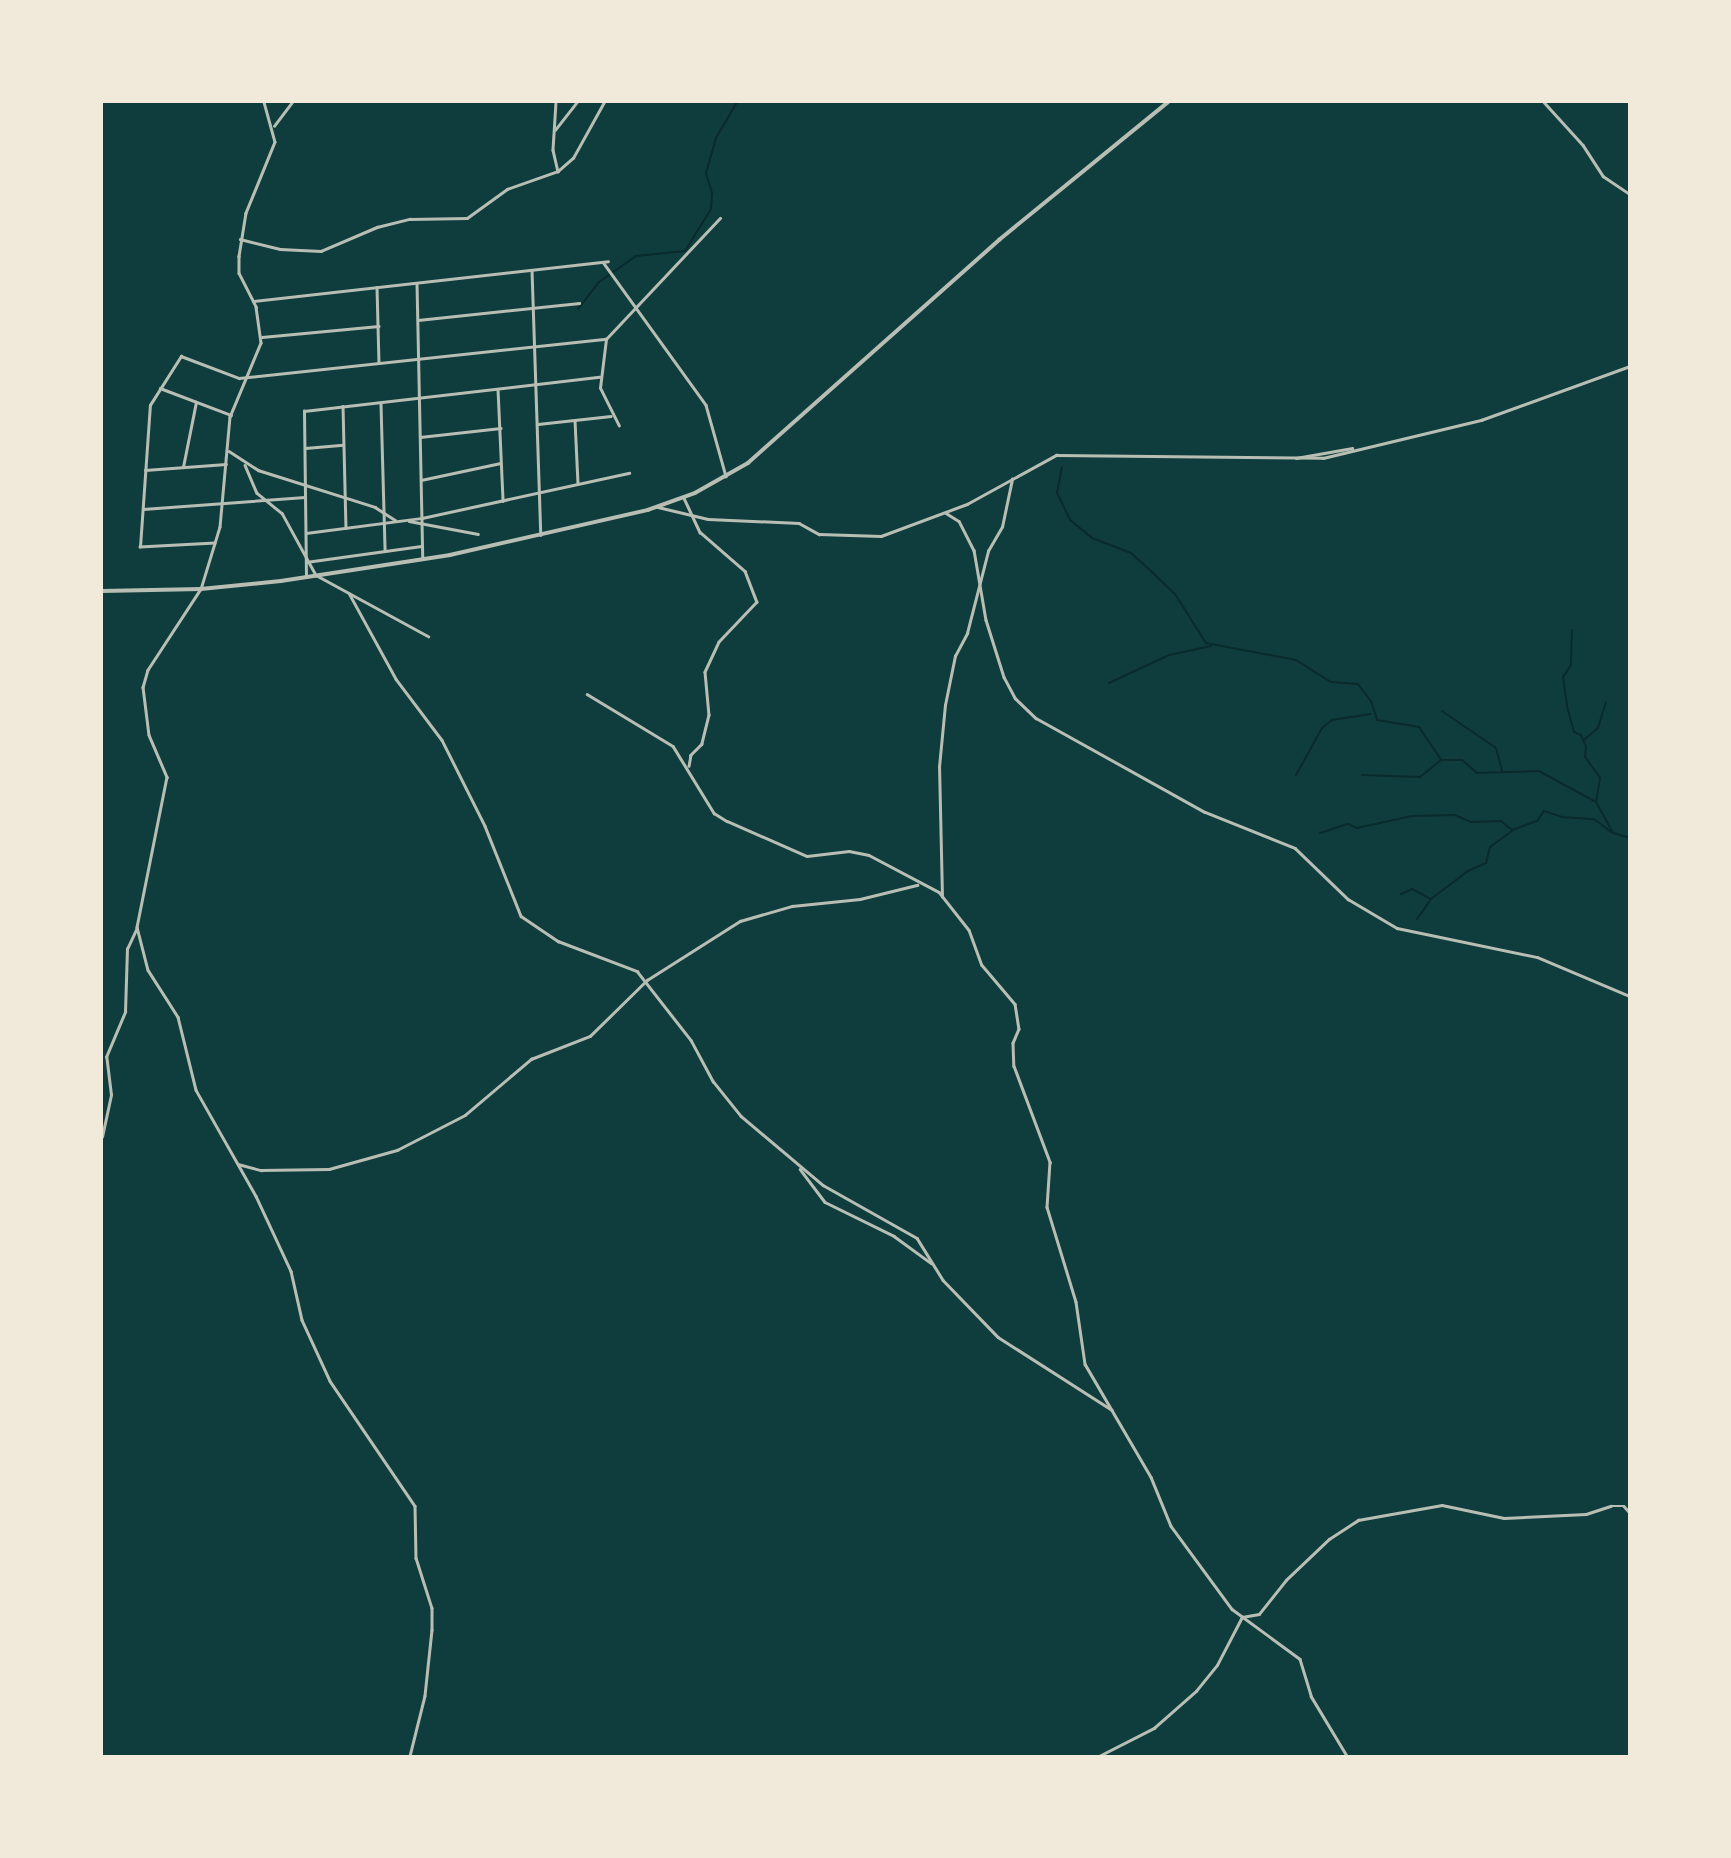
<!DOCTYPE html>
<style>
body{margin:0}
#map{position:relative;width:1731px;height:1858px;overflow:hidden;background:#0f3d3e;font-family:Inter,sans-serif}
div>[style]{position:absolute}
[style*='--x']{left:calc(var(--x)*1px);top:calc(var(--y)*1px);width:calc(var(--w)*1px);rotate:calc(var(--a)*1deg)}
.stream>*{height:2px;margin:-1px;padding:0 1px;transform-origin:1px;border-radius:1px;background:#0a2a2b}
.minor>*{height:2.5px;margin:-1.25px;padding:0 1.25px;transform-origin:1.25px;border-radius:1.25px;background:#b8beb3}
.tertiary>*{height:3.5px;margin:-1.75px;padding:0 1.75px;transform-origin:1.75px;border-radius:1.75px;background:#b8beb3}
span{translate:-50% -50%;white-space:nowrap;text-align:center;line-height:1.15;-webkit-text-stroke:5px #f1e9da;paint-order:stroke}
.frame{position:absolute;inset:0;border:103px solid #f1e9da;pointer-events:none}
</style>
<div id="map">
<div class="stream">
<i style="--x:578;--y:309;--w:34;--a:-52"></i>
<i style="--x:599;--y:282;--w:45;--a:-35.1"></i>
<i style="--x:636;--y:256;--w:49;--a:-5.8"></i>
<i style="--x:685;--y:251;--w:49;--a:-58.2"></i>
<i style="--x:711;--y:209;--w:16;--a:-86"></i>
<i style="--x:712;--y:193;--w:21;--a:-107"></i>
<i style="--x:706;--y:173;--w:36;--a:-74"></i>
<i style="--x:716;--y:138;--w:42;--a:-59.7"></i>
<i style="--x:1062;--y:467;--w:26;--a:101"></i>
<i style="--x:1057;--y:493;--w:30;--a:64"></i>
<i style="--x:1070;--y:520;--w:28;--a:39"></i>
<i style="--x:1092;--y:538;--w:42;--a:21"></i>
<i style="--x:1131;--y:553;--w:28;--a:42"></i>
<i style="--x:1152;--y:572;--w:32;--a:44"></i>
<i style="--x:1175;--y:594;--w:58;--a:57.7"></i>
<i style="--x:1206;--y:643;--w:92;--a:10.7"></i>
<i style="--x:1296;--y:660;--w:41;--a:32.2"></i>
<i style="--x:1331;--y:682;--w:27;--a:4"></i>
<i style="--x:1358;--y:684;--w:21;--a:53"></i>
<i style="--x:1371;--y:701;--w:20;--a:72"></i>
<i style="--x:1377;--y:720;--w:43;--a:9.5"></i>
<i style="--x:1419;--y:727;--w:40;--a:56"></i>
<i style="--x:1441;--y:760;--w:21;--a:0"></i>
<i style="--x:1462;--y:760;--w:20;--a:41"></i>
<i style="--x:1477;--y:773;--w:62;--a:-1.8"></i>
<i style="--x:1539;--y:771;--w:65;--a:28.5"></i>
<i style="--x:1596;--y:802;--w:35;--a:61"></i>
<i style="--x:1613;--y:833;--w:18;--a:16"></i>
<i style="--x:1572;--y:630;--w:35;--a:92"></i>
<i style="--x:1571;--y:665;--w:14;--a:124"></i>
<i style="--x:1563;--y:677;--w:29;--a:82"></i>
<i style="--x:1567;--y:706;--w:27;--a:75"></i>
<i style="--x:1574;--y:732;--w:8;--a:23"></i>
<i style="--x:1581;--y:735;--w:13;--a:67"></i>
<i style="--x:1586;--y:747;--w:10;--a:96"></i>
<i style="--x:1585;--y:757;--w:26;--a:54"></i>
<i style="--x:1600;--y:778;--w:24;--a:99"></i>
<i style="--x:1109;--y:683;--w:66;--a:-25"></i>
<i style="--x:1169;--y:655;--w:43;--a:-12.1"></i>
<i style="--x:1442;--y:711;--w:65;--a:34.4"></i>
<i style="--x:1496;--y:748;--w:24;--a:75"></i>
<i style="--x:1585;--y:739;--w:17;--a:-40"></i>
<i style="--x:1598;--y:728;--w:27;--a:-73"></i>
<i style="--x:1296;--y:775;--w:54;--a:-61"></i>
<i style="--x:1322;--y:728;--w:13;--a:-39"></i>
<i style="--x:1332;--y:720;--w:39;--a:-9"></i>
<i style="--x:1362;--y:775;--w:58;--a:2"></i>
<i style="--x:1420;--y:777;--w:27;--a:-39"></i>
<i style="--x:1320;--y:833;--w:29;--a:-18"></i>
<i style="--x:1348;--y:824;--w:10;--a:24"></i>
<i style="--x:1357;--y:828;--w:56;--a:-12.3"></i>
<i style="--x:1412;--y:816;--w:43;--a:-1.3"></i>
<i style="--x:1455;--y:815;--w:17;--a:24"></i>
<i style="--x:1471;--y:822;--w:30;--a:-2"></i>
<i style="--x:1501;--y:821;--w:14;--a:39"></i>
<i style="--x:1512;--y:830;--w:27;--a:-20"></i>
<i style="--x:1537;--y:821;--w:12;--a:-55"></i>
<i style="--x:1544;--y:811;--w:19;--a:18"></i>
<i style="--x:1562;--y:817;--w:32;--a:4"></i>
<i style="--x:1594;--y:819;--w:21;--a:37"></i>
<i style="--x:1401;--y:894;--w:12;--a:-24"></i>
<i style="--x:1412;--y:889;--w:21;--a:28"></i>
<i style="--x:1417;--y:919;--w:24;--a:-55"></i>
<i style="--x:1431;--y:899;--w:46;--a:-37.1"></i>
<i style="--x:1468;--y:871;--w:20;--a:-24"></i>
<i style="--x:1486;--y:863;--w:16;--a:-76"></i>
<i style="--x:1490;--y:847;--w:27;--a:-36"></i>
</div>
<div class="minor">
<i style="--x:264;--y:102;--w:41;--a:74.6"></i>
<i style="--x:275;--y:142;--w:77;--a:112.2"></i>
<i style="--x:246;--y:213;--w:44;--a:99.2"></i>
<i style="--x:239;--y:256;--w:17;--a:90"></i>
<i style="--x:239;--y:273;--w:38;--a:63"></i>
<i style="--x:256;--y:307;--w:36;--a:82"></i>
<i style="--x:261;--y:343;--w:80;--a:112.7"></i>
<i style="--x:230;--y:417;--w:110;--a:95.2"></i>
<i style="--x:220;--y:527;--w:65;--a:107"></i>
<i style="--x:201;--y:589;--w:97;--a:123.2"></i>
<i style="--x:148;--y:670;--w:18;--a:106"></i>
<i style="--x:143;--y:687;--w:48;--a:82.9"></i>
<i style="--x:149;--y:735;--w:46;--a:66.8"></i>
<i style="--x:167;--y:777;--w:153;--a:101.3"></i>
<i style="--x:137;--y:927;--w:44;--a:75.7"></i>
<i style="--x:148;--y:970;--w:56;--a:57.4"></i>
<i style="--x:178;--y:1017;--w:75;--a:76.1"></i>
<i style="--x:196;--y:1090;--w:122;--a:60.5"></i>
<i style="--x:256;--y:1196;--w:83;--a:65"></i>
<i style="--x:291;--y:1271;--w:50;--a:77.3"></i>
<i style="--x:302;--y:1320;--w:67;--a:65.3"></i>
<i style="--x:330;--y:1381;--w:151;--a:55.8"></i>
<i style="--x:415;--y:1506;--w:52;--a:88.9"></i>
<i style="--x:416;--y:1558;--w:52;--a:72.3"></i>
<i style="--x:432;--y:1608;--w:22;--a:90"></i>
<i style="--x:432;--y:1630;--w:66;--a:96.1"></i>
<i style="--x:425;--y:1696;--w:62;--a:104"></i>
<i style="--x:556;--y:102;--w:48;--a:93.6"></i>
<i style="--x:553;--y:150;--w:22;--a:77"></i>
<i style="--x:1544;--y:102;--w:58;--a:47.8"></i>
<i style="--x:1583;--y:145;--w:37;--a:57"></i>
<i style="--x:1603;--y:176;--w:32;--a:34"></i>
<i style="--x:274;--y:126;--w:30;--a:-53"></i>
<i style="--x:555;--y:130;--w:36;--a:-52"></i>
<i style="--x:240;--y:239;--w:41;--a:14"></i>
<i style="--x:280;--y:249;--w:41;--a:2.8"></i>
<i style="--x:321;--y:251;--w:61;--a:-23.2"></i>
<i style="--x:377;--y:227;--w:34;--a:-14"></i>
<i style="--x:410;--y:219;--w:57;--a:-1"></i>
<i style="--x:467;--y:218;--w:49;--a:-35.9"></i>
<i style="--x:507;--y:189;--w:54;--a:-19.4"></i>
<i style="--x:558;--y:171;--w:20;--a:-41"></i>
<i style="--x:573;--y:158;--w:64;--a:-61"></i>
<i style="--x:603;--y:262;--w:176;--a:54.2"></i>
<i style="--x:706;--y:405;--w:74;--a:74.3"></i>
<i style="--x:532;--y:270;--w:265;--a:88.1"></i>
<i style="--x:417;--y:283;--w:276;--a:88.8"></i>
<i style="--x:377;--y:287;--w:76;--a:88.5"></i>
<i style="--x:253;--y:301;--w:357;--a:-6.4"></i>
<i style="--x:418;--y:320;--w:162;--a:-6"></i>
<i style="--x:262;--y:337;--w:117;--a:-5.4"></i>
<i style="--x:160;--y:388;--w:76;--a:20.8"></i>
<i style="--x:498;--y:389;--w:112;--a:87.4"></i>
<i style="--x:381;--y:404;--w:147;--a:88.4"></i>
<i style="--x:343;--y:406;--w:122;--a:88.6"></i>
<i style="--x:575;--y:420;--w:63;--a:87.3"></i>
<i style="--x:538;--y:424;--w:73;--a:-6.3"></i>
<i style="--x:619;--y:426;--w:42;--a:-116.6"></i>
<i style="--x:600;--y:388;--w:49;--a:-83"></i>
<i style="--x:606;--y:339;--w:166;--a:-46.7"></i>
<i style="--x:420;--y:437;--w:81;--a:-6.4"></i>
<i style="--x:305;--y:448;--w:38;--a:-5"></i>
<i style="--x:229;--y:451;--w:35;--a:33"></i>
<i style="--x:258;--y:470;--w:123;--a:17.5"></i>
<i style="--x:375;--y:507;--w:24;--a:33"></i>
<i style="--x:1296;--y:458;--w:57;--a:-10.1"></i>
<i style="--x:245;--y:465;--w:30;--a:67"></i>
<i style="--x:257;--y:493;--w:32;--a:39"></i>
<i style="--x:282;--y:513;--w:71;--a:61.3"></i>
<i style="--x:316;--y:575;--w:128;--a:28.6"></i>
<i style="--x:183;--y:467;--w:66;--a:-78.7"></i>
<i style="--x:145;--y:470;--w:81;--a:-4.2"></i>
<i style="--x:421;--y:480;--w:81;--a:-12.1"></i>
<i style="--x:684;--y:498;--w:38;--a:65"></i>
<i style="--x:700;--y:532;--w:60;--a:40.9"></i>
<i style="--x:745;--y:571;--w:33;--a:69"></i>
<i style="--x:757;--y:602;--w:55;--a:133.5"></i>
<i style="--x:719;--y:642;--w:33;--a:115"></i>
<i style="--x:705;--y:672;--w:43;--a:84.7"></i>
<i style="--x:709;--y:715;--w:30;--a:104"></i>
<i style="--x:702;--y:744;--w:16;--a:135"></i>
<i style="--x:691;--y:755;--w:11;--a:100"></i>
<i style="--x:658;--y:507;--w:51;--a:13.5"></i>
<i style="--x:708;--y:519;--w:91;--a:2.5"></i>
<i style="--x:799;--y:523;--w:23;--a:29"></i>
<i style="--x:819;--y:534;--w:62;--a:1.8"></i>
<i style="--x:881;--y:536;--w:92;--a:-20.4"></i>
<i style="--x:967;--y:504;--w:102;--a:-28.8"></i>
<i style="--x:1056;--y:455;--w:267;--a:0.6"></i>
<i style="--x:1323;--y:458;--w:163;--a:-13.5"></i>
<i style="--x:1481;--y:420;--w:158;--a:-19.9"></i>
<i style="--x:143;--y:509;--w:162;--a:-4.2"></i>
<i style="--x:946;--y:513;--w:15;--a:32"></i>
<i style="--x:959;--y:521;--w:33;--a:63"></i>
<i style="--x:974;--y:550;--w:71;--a:80.3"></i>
<i style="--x:986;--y:620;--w:60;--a:72.5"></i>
<i style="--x:1004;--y:677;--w:24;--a:62"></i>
<i style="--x:1015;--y:698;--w:29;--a:44"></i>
<i style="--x:1036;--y:718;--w:193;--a:29.1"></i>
<i style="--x:1205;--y:812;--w:97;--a:21.8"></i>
<i style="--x:1295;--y:848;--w:74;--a:43.9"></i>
<i style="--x:1348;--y:899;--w:57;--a:30.6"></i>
<i style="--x:1397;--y:928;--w:143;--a:11.7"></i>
<i style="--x:1537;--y:957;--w:101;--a:22.8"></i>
<i style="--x:409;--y:521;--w:70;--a:10.7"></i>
<i style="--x:306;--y:533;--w:117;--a:-7.4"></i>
<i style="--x:422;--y:518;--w:212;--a:-12.3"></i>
<i style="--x:215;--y:543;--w:75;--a:176.9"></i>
<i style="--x:140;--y:547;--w:142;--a:-86"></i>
<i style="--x:150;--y:405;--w:58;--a:-57.7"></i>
<i style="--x:181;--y:356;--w:62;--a:20.8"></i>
<i style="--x:239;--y:378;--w:369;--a:-6.1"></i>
<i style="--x:306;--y:562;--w:116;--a:-7.9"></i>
<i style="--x:306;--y:576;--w:165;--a:-90.7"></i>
<i style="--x:304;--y:411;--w:297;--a:-6.6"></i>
<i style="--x:349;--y:593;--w:98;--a:61.3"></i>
<i style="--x:396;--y:679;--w:76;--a:53"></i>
<i style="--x:442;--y:740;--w:96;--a:63.4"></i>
<i style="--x:485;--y:826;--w:97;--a:68.2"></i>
<i style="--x:521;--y:916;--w:45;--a:34"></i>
<i style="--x:558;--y:941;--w:85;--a:20.8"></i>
<i style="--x:637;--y:971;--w:88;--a:52"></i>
<i style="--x:691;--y:1040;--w:47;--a:61.8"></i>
<i style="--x:713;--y:1081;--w:45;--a:51.3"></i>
<i style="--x:741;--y:1116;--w:107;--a:40.1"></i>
<i style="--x:823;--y:1185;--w:108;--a:29.4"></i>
<i style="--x:917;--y:1238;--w:49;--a:58.2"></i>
<i style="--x:943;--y:1280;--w:79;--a:46"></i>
<i style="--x:998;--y:1337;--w:135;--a:32.6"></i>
<i style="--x:587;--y:694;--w:100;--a:31.2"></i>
<i style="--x:673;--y:746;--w:79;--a:58.5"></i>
<i style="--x:714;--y:813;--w:15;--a:32"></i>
<i style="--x:727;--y:821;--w:87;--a:23.6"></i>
<i style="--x:807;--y:856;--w:42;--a:-6.8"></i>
<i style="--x:849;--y:851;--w:20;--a:11"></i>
<i style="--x:869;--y:855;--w:79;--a:27.9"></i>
<i style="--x:939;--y:892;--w:48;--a:51.7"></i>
<i style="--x:969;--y:930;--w:37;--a:70"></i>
<i style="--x:982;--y:965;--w:51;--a:49.8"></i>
<i style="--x:1015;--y:1004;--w:25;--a:81"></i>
<i style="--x:1019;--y:1029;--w:15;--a:113"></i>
<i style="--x:1013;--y:1043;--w:23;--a:88"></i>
<i style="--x:1014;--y:1066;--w:103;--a:69.4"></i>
<i style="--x:1050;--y:1162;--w:45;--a:93.8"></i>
<i style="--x:1047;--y:1207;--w:99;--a:73"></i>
<i style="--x:1076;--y:1302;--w:63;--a:81.7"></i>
<i style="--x:1085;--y:1364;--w:131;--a:59.7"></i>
<i style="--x:1151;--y:1477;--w:53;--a:67.8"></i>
<i style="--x:1171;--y:1526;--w:103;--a:53.7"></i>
<i style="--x:1232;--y:1609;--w:84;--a:36.3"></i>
<i style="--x:1300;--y:1659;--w:39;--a:73"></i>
<i style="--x:1311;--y:1696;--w:70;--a:59"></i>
<i style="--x:942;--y:897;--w:130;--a:-91.3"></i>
<i style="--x:939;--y:767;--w:62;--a:-84.5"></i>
<i style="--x:945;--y:705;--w:50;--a:-78.5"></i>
<i style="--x:955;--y:656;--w:26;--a:-62"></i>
<i style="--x:967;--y:633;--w:85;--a:-75.6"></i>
<i style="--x:988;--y:551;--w:28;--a:-60"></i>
<i style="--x:1002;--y:527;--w:49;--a:-78.2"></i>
<i style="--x:102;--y:1137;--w:43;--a:-77.9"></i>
<i style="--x:111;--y:1095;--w:38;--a:-97"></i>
<i style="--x:106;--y:1057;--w:49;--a:-67.1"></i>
<i style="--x:125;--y:1012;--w:63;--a:-88.2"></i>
<i style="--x:127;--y:949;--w:23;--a:-65"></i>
<i style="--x:238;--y:1164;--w:24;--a:15"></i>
<i style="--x:261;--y:1170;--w:68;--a:-0.8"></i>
<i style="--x:329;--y:1169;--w:71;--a:-15.6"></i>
<i style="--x:397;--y:1150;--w:76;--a:-27.2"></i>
<i style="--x:465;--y:1115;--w:87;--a:-40.3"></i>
<i style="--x:531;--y:1059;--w:63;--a:-21.3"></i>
<i style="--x:590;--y:1036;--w:80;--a:-44.5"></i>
<i style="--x:647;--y:980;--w:110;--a:-32.4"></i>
<i style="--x:740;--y:921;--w:54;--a:-16.1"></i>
<i style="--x:792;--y:906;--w:68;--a:-5.9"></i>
<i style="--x:860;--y:899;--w:59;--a:-13.8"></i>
<i style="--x:800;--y:1169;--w:41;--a:52.9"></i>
<i style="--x:825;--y:1202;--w:77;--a:26.2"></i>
<i style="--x:894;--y:1236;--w:46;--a:36.1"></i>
<i style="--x:1099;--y:1756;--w:62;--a:-27"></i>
<i style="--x:1154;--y:1728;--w:56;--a:-41.4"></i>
<i style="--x:1196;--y:1691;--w:33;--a:-51"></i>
<i style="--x:1217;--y:1665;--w:54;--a:-62.5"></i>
<i style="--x:1242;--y:1617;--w:17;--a:-10"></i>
<i style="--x:1259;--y:1614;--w:43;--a:-51.5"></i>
<i style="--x:1286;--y:1580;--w:59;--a:-43.6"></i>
<i style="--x:1329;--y:1539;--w:35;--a:-33"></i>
<i style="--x:1358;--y:1520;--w:85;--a:-10.1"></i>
<i style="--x:1442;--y:1505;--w:63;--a:11.8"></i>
<i style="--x:1504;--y:1518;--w:82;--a:-2.8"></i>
<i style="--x:1586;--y:1514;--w:26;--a:-18"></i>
<i style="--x:1611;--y:1506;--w:13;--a:0"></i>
<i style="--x:1624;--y:1506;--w:9;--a:49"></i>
</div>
<div class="tertiary">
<i style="--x:102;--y:591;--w:99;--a:-1.2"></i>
<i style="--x:201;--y:589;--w:80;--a:-5.7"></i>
<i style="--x:281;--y:581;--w:171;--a:-8.7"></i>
<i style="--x:450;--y:555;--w:203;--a:-12.8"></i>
<i style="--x:648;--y:510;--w:50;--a:-19.9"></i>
<i style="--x:695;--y:493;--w:61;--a:-29.5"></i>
<i style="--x:748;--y:463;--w:336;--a:-41.6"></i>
<i style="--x:999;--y:240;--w:218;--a:-39.2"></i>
</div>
<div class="frame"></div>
</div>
